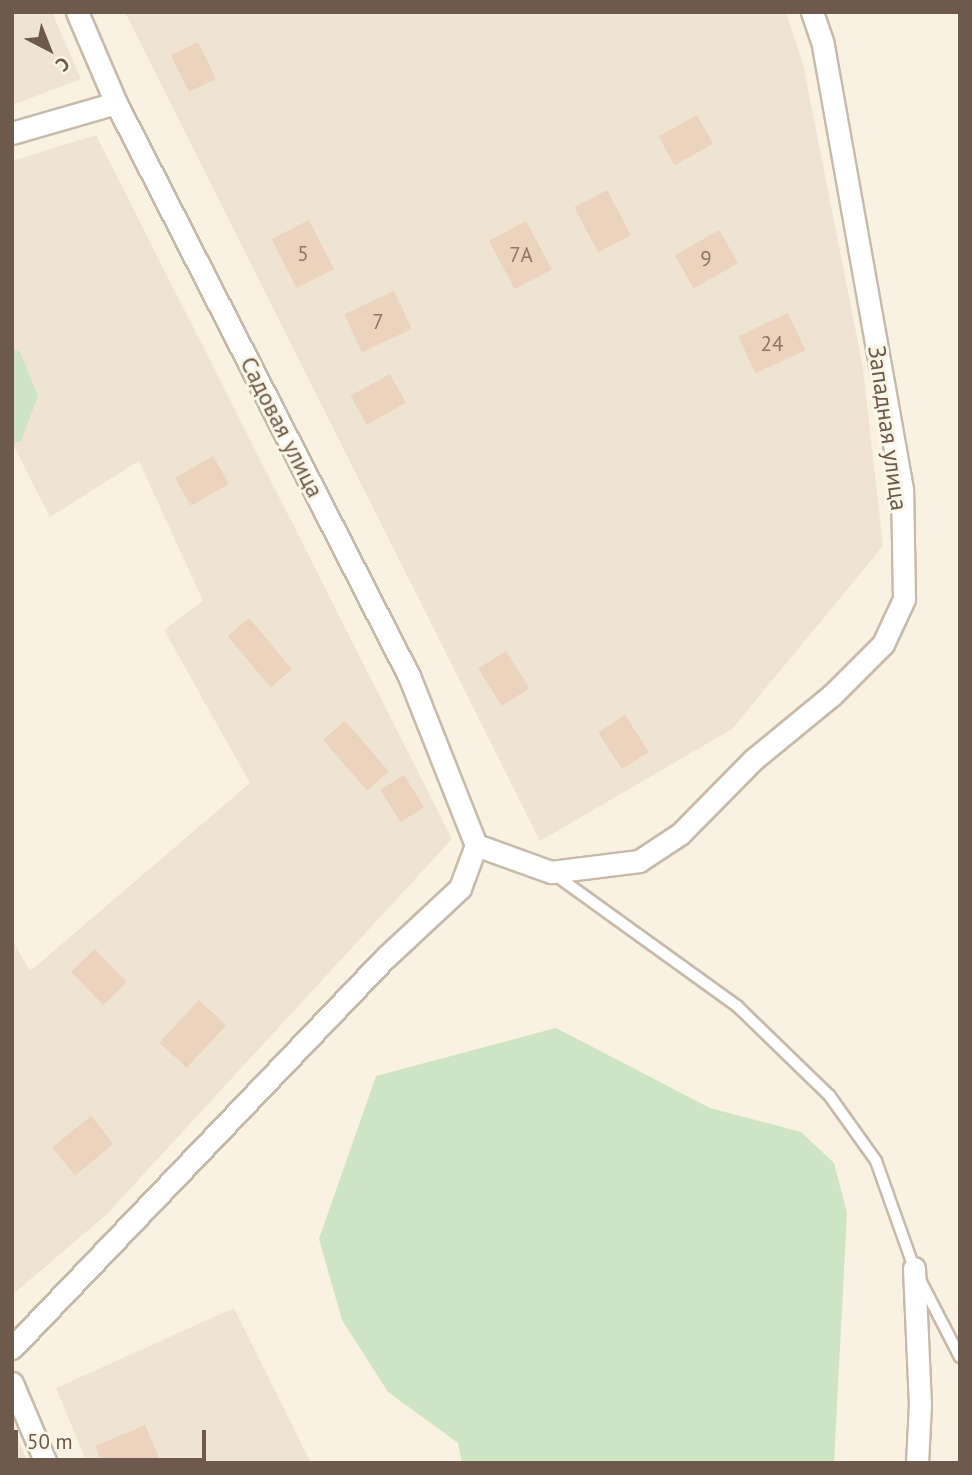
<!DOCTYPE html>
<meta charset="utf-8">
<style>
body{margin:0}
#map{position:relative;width:972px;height:1475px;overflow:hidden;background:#f9f2e2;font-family:"PT Sans",sans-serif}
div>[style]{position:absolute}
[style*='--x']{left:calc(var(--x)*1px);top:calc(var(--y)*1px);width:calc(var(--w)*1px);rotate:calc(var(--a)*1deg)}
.residential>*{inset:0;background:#efe4d2}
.green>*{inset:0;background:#cee4c3}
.building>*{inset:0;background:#ebd3bd;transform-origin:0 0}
.roads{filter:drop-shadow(2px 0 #c8baab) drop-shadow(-2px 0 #c8baab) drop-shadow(0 2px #c8baab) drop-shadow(0 -2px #c8baab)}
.service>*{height:10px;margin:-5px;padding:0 5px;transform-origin:5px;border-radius:5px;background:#fff}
.minor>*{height:21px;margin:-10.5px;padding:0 10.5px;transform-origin:10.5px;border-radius:10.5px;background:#fff}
span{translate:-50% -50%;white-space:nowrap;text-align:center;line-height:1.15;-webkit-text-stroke:6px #fcf6e8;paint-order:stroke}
.number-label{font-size:21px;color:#8c7868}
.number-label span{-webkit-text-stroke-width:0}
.street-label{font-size:24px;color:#6d5a4c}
.frame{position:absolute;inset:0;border:14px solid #6d5a4c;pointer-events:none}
.north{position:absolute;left:14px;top:14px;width:70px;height:70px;-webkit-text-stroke:5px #fcf6e8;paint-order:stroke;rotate:138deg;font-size:19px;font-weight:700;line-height:28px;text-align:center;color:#6d5a4c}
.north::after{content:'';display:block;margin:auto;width:24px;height:32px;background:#6d5a4c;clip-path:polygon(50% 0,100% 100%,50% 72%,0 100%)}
.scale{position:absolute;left:14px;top:1430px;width:192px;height:32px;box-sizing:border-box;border:4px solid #6d5a4c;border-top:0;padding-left:9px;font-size:21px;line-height:24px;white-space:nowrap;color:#6d5a4c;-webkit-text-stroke:5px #fcf6e8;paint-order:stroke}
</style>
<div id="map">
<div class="residential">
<i style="clip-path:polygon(12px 12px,52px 12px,81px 79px,12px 105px)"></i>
<i style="clip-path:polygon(125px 12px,786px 12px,803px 64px,863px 368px,883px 546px,732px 729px,540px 841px)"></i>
<i style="clip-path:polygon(96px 135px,452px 839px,106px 1215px,12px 1295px,12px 939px,30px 971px,250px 783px,164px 630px,203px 601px,139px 461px,50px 517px,12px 443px,12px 161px)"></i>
<i style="clip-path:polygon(234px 1308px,311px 1463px,87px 1463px,56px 1388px)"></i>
<i style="clip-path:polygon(12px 1425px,28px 1463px,12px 1463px)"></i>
</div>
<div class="green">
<i style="clip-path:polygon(12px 349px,20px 352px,38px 396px,21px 441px,12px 444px)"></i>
<i style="clip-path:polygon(556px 1028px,710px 1108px,801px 1132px,834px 1163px,847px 1213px,834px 1463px,462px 1463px,458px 1443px,388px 1392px,342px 1320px,319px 1239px,376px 1076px)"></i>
</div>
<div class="building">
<i style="left:198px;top:42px;width:41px;height:30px;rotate:64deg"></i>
<i style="left:697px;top:115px;width:33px;height:44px;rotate:61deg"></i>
<i style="left:607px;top:190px;width:51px;height:37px;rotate:62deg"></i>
<i style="left:309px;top:220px;width:55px;height:42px;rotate:63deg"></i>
<i style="left:526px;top:221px;width:55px;height:42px;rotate:62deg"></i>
<i style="left:719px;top:230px;width:38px;height:51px;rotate:60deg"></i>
<i style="left:394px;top:291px;width:42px;height:55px;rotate:65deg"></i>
<i style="left:788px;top:313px;width:41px;height:55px;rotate:65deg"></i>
<i style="left:390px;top:374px;width:33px;height:45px;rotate:61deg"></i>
<i style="left:213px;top:456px;width:32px;height:44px;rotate:60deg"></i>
<i style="left:249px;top:618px;width:67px;height:28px;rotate:50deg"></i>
<i style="left:506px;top:651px;width:44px;height:33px;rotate:58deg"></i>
<i style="left:625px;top:715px;width:44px;height:32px;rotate:57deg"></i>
<i style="left:345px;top:721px;width:67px;height:29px;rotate:49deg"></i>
<i style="left:404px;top:775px;width:38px;height:28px;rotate:58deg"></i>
<i style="left:95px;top:949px;width:46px;height:33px;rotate:46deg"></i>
<i style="left:199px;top:1000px;width:37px;height:58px;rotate:43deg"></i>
<i style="left:91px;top:1116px;width:36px;height:50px;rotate:51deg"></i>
<i style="clip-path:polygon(145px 1425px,161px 1462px,102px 1463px,95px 1446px)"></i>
</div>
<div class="roads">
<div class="service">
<i style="--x:554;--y:874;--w:226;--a:35.8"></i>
<i style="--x:737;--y:1006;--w:128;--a:44.1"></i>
<i style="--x:829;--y:1095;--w:81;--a:54.5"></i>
<i style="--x:876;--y:1161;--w:114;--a:70.4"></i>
<i style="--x:914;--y:1268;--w:100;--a:62.7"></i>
</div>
<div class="minor">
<i style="--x:77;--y:12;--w:99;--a:66.8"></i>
<i style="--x:116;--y:103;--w:644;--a:62.92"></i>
<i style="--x:409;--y:676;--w:182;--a:68.4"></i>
<i style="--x:12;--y:133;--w:108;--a:-16.1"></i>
<i style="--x:476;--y:845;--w:80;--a:19.8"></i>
<i style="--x:551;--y:872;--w:89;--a:-7.1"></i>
<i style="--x:639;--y:861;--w:49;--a:-33.4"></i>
<i style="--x:680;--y:834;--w:105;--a:-45.4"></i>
<i style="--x:754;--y:759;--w:101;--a:-39.4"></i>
<i style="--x:832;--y:695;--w:72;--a:-45"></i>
<i style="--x:883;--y:644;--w:50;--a:-65"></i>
<i style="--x:904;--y:599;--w:110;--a:-91"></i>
<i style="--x:902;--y:489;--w:452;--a:-100.1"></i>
<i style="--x:823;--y:44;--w:34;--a:-109"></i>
<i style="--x:914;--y:1268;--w:136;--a:87.5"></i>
<i style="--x:920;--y:1404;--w:59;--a:92.9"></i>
<i style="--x:12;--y:1348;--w:540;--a:-46.28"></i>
<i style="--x:385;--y:958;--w:103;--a:-43"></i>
<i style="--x:460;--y:888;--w:46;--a:-69.6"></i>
<i style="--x:12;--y:1383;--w:87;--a:67"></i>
</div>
</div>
<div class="number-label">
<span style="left:303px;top:254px">5</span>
<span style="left:521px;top:255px">7А</span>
<span style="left:706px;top:259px">9</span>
<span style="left:378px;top:322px">7</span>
<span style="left:772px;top:344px">24</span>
</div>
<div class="street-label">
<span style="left:282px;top:427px;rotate:63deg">Садовая улица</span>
<span style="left:888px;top:428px;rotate:82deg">Западная улица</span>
</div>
<div class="frame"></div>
<div class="north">С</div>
<div class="scale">50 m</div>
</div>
